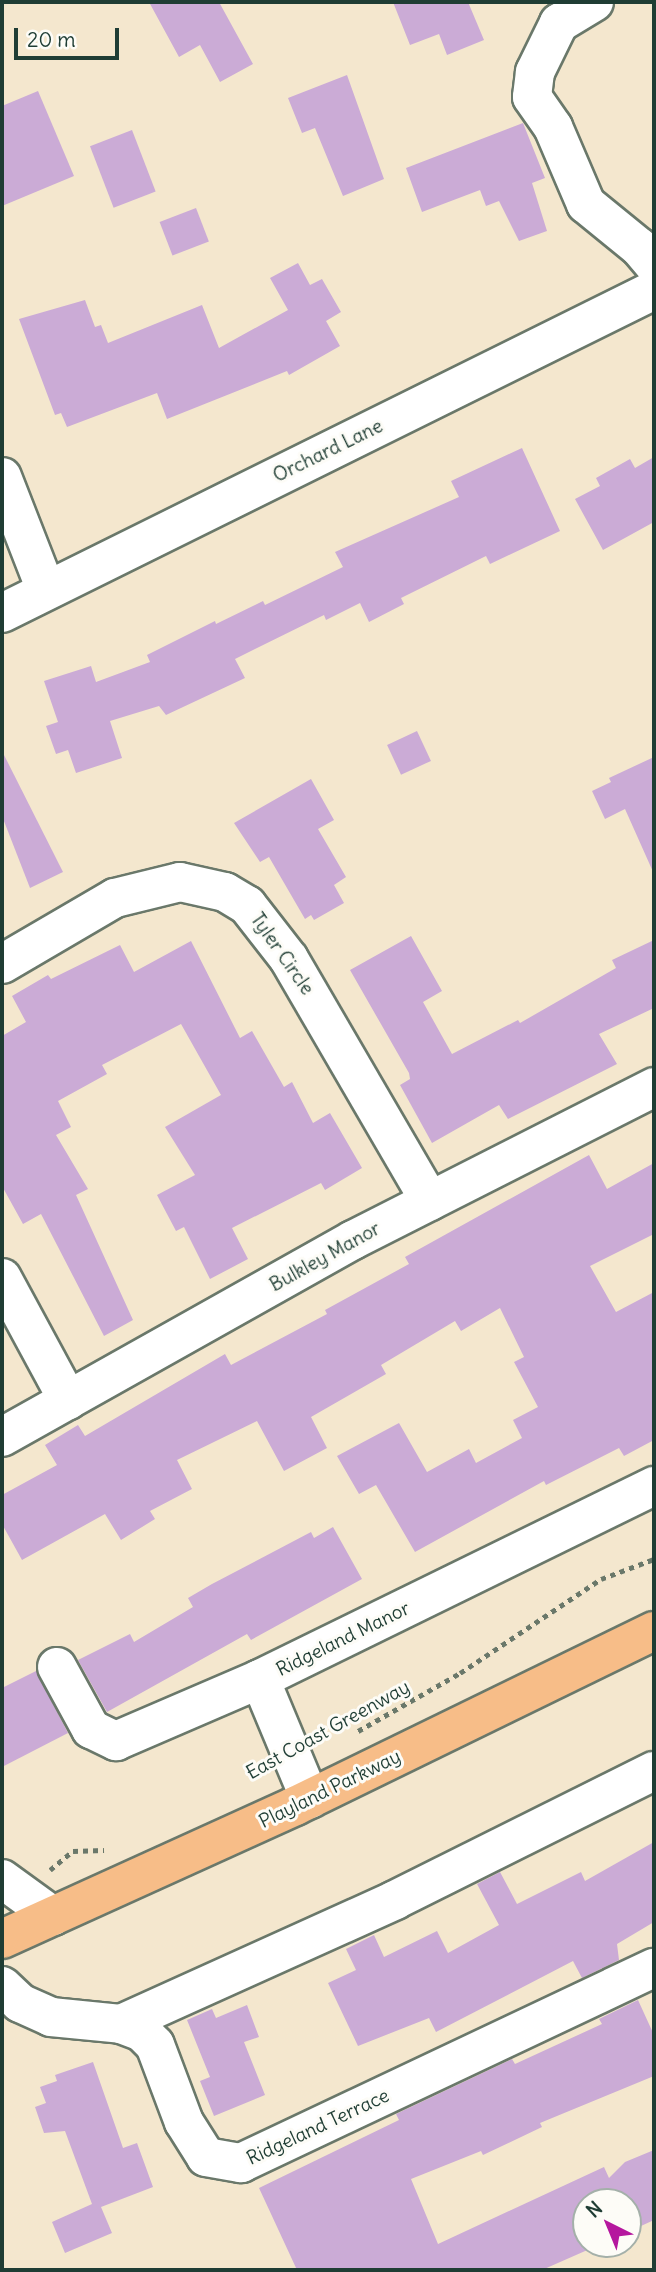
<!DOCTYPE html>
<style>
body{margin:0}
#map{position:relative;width:656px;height:2272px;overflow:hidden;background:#f4e7ce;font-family:Delius,sans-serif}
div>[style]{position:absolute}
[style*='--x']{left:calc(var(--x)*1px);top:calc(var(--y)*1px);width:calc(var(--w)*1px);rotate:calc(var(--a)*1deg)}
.building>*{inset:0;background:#cbabd6;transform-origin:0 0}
.path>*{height:4.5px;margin-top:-2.25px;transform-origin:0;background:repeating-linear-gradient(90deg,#6a786a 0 5px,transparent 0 10px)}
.roads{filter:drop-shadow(2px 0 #6a786a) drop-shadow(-2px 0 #6a786a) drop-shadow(0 2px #6a786a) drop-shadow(0 -2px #6a786a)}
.minor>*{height:38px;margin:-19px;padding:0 19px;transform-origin:19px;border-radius:19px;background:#fff}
.major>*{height:38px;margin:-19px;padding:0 19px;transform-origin:19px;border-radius:19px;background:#f7bd88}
span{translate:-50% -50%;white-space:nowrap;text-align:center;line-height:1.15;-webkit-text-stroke:6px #fdfcf7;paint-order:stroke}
.street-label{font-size:19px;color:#1f3d34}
.frame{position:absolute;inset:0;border:4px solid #1f3d34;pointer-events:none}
.north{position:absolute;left:572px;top:2188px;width:70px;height:70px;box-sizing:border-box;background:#fdfcf7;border:2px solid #a4b0a9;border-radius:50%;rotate:317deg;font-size:19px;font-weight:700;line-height:28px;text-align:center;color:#1f3d34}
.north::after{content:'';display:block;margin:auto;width:24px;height:32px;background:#b5179e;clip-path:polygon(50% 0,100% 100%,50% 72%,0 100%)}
.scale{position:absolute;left:14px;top:28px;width:105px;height:32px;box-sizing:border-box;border:4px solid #1f3d34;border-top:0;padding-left:9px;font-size:21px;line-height:24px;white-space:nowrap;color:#1f3d34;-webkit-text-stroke:5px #fdfcf7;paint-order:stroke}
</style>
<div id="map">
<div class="building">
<i style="clip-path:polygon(149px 2px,219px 2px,253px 64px,220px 82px,200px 45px,179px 57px)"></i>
<i style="clip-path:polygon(393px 2px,468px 2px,484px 40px,447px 55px,439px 34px,410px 45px)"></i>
<i style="clip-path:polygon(347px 75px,384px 179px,343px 196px,315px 128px,302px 133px,288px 98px)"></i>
<i style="clip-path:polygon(38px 91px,74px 176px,2px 206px,2px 106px)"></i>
<i style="clip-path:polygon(523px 123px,545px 178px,532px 183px,547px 231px,519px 241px,499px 201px,486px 206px,480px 190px,422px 212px,406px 168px)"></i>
<i style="left:132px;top:130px;width:66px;height:45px;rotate:69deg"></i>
<i style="left:196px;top:208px;width:36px;height:39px;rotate:69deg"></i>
<i style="clip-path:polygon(298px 263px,310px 285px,322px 279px,341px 312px,326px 321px,340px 346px,289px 375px,287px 371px,167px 419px,157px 393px,67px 427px,61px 413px,55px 415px,19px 319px,85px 300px,95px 327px,101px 325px,108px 343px,202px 305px,219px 348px,288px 310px,270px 278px)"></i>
<i style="clip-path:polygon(522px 448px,560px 531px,490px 564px,486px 556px,401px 598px,404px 604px,369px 622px,360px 603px,326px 620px,324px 615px,235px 659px,245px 678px,166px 715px,159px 706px,110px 721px,122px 758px,76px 773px,68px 750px,56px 754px,46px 726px,58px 722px,44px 681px,91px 666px,96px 682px,150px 662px,147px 655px,215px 621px,216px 624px,263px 601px,265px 605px,343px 567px,335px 552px,459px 497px,451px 481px)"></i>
<i style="clip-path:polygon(654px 457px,654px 522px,603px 550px,575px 499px,600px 486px,596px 478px,630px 459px,635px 468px)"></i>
<i style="left:417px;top:731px;width:33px;height:33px;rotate:65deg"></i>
<i style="clip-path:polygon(2px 751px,63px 872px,30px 888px,2px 816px)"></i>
<i style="clip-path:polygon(654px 757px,654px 874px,625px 809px,605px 819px,592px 791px,611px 782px,609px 778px)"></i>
<i style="clip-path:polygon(311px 779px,334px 820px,318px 829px,346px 877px,334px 885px,344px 903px,314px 920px,311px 915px,305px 919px,269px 857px,260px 862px,234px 823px)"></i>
<i style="clip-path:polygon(411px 936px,442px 991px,423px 1002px,452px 1054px,518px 1020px,520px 1023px,616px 968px,612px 960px,654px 940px,654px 1008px,599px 1034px,617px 1064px,508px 1119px,499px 1105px,432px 1143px,400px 1085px,410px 1079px,409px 1073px,350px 970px)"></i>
<i style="clip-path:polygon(191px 941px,240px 1038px,252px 1031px,284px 1087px,292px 1082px,313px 1123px,330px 1113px,362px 1168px,325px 1190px,321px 1183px,232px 1228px,248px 1259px,210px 1279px,184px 1227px,176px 1231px,157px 1195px,195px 1175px,165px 1127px,221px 1095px,181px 1024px,102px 1065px,107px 1074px,58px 1101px,71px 1127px,56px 1135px,88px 1189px,76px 1195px,133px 1320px,104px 1336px,41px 1214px,23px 1224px,2px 1186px,2px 1036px,26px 1022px,12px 996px,48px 975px,51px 979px,120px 945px,134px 972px)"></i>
<i style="clip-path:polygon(589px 1155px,607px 1189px,654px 1163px,654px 1234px,590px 1266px,616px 1312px,654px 1292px,654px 1440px,624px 1456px,619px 1448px,546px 1485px,544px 1481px,415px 1552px,376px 1485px,359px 1494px,337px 1456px,399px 1423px,427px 1472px,469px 1449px,476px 1463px,522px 1438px,513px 1420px,538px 1407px,514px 1362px,524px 1357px,500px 1308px,461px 1331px,455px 1321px,381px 1365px,386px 1374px,311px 1417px,327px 1448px,284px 1471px,257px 1421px,177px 1460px,192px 1489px,150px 1511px,155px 1519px,121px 1540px,105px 1514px,22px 1560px,2px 1524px,2px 1495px,57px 1465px,45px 1445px,78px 1425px,85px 1436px,225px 1354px,231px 1365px,327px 1314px,325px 1310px,409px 1264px,405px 1257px)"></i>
<i style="clip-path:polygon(333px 1527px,362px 1579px,251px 1640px,247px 1634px,107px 1712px,78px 1660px,130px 1634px,134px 1642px,193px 1607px,188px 1598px,212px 1584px,311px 1532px,314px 1538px)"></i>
<i style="clip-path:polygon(36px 1671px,68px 1733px,2px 1767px,2px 1688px)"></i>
<i style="clip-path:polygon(654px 1842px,654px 1922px,617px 1944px,619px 1960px,582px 1978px,573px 1961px,436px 2032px,429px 2018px,358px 2046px,328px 1983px,356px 1970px,346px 1949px,374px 1935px,384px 1957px,437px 1931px,448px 1953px,499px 1925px,477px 1884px,500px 1872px,517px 1904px,581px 1872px,585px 1881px)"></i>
<i style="clip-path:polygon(638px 2000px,654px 2035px,654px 2076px,540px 2123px,542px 2127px,483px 2155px,481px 2151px,411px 2179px,438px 2244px,604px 2167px,609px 2178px,625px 2162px,654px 2150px,654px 2220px,628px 2232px,628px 2202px,586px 2202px,586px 2244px,601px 2244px,542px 2270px,297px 2270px,259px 2188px,399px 2120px,396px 2114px,512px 2059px,515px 2064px,602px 2024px,599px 2019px)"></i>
<i style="clip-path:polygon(247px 2005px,259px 2037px,244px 2042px,265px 2095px,214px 2116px,200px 2081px,210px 2077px,187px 2020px,212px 2009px,216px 2018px)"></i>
<i style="clip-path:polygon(93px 2062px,123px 2148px,137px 2143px,153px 2187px,101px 2207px,112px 2233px,65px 2253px,52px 2222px,92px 2204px,65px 2131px,44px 2133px,35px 2107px,46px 2103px,40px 2087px,57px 2081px,55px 2075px)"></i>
</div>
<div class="path">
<i style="--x:358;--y:1731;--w:117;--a:-29.6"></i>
<i style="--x:460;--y:1673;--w:169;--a:-33.7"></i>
<i style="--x:601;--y:1579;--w:57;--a:-20.7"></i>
<i style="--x:50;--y:1870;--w:30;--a:-40"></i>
<i style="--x:73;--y:1851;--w:31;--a:-2"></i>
</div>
<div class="roads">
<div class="minor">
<i style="--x:594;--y:2;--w:41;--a:149"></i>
<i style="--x:559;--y:23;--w:55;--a:116.1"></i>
<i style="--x:535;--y:72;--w:25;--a:97"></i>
<i style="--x:532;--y:97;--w:37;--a:55"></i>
<i style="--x:553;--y:127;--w:84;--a:66.8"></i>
<i style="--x:586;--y:204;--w:68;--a:39.1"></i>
<i style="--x:639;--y:247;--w:23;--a:50"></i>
<i style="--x:2;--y:477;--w:121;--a:68.7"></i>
<i style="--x:2;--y:613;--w:728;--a:-26.35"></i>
<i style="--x:2;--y:964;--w:131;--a:-30.3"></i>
<i style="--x:115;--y:898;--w:67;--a:-13.8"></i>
<i style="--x:180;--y:882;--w:46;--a:12.5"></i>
<i style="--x:225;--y:892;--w:26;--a:31"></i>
<i style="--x:247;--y:905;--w:68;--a:52.1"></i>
<i style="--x:289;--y:959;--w:280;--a:59.8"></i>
<i style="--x:2;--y:1278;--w:139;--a:61.6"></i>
<i style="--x:2;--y:1437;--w:403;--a:-29.3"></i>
<i style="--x:353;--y:1240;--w:338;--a:-26.9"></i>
<i style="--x:57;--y:1667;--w:71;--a:61.3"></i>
<i style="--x:91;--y:1729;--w:28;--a:26"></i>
<i style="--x:116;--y:1741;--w:157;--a:-23.3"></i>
<i style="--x:260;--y:1679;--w:439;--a:-26.1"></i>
<i style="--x:260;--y:1679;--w:130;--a:67.4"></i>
<i style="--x:2;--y:1879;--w:63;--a:36"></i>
<i style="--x:2;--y:1986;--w:25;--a:43"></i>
<i style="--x:20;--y:2003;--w:34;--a:24"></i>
<i style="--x:51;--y:2017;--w:70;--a:5.7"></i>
<i style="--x:121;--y:2024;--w:22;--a:21"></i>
<i style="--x:142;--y:2032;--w:18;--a:45"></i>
<i style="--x:155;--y:2045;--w:82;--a:69.4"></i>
<i style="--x:184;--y:2122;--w:41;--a:57.8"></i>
<i style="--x:206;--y:2157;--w:36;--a:10"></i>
<i style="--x:241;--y:2163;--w:457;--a:-25.3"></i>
<i style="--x:121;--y:2024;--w:301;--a:-24.3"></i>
<i style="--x:395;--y:1900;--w:289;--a:-26.5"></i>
</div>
<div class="major">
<i style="--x:2;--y:1939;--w:322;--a:-24.4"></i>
<i style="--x:295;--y:1806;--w:399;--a:-26"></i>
</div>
</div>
<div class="street-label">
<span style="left:328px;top:451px;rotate:-26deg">Orchard Lane</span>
<span style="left:282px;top:954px;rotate:55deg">Tyler Circle</span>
<span style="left:325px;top:1257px;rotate:-29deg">Bulkley Manor</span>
<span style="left:343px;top:1639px;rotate:-26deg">Ridgeland Manor</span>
<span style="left:328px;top:1730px;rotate:-29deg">East Coast Greenway</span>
<span style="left:330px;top:1789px;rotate:-26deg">Playland Parkway</span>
<span style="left:318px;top:2127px;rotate:-25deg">Ridgeland Terrace</span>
</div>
<div class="frame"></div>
<div class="north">N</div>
<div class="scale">20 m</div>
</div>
